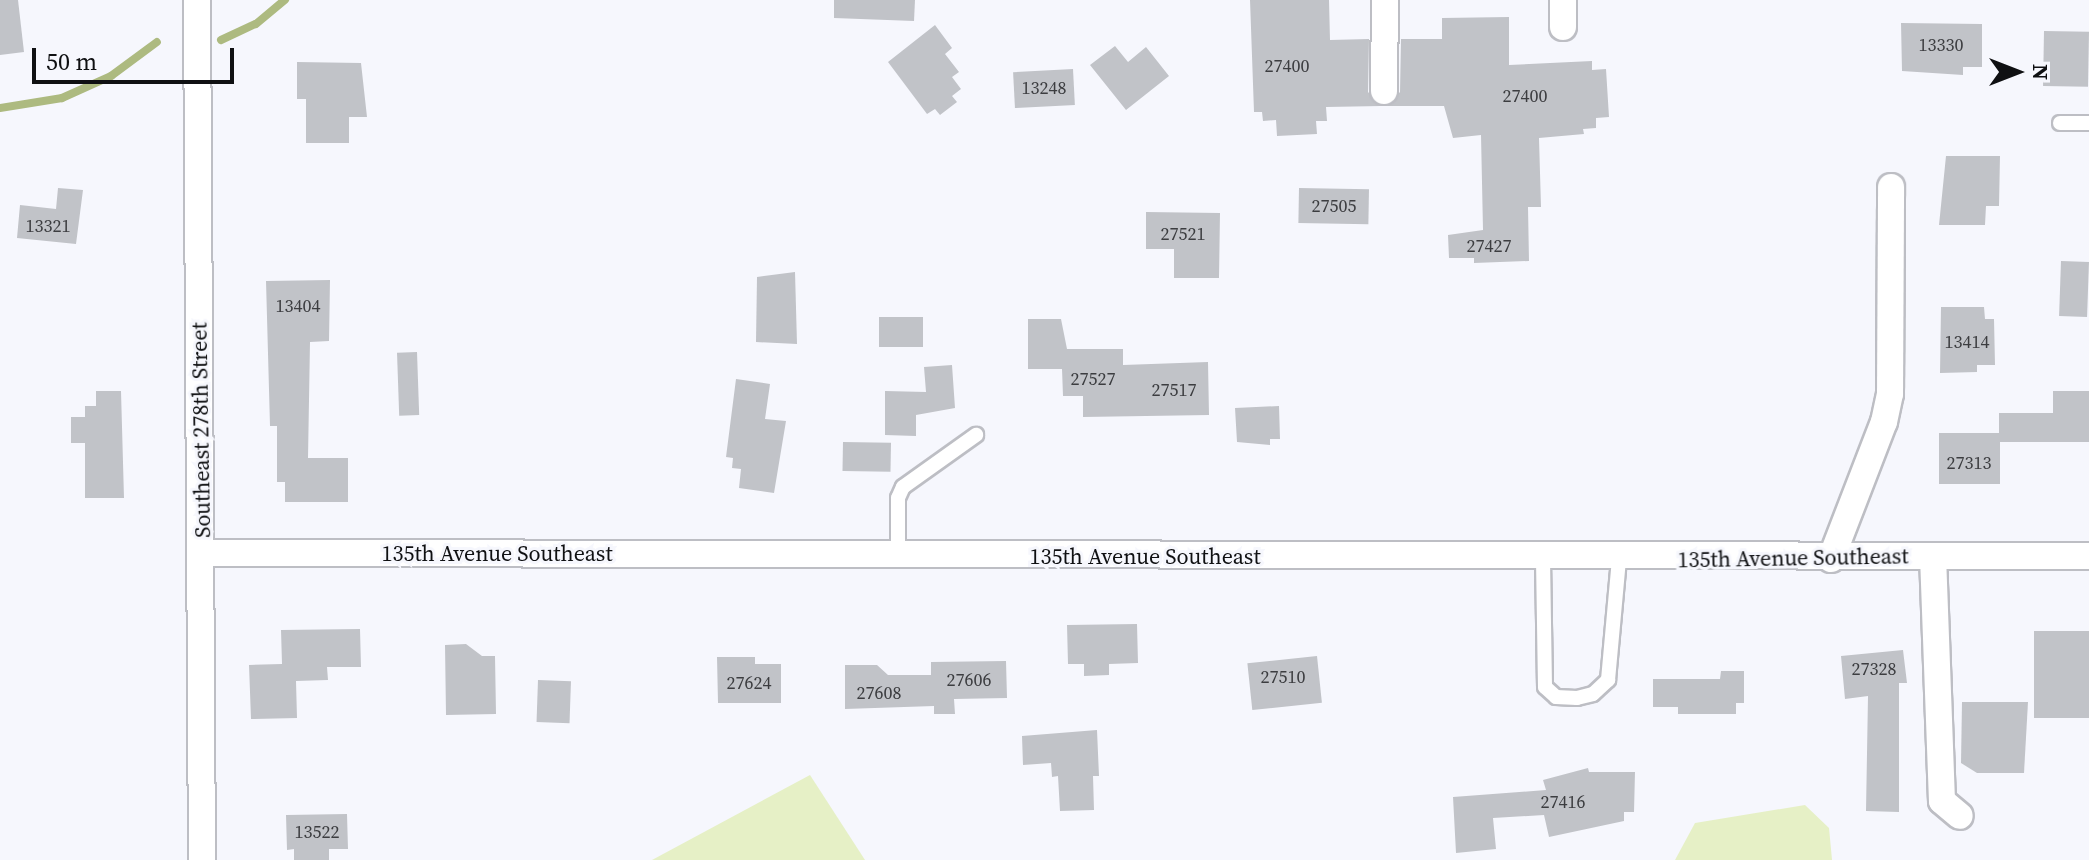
<!DOCTYPE html>
<style>
body{margin:0}
#map{position:relative;width:2089px;height:860px;overflow:hidden;background:#f6f7fd;font-family:"Source Serif 4",serif}
div>[style]{position:absolute}
[style*='--x']{left:calc(var(--x)*1px);top:calc(var(--y)*1px);width:calc(var(--w)*1px);rotate:calc(var(--a)*1deg)}
.green>*{inset:0;background:#e6f0c6}
.stream>*{height:8px;margin:-4px;padding:0 4px;transform-origin:4px;border-radius:4px;background:#adba80}
.building>*{inset:0;background:#c1c3c8;transform-origin:0 0}
.roads{filter:drop-shadow(2px 0 #bdbec4) drop-shadow(-2px 0 #bdbec4) drop-shadow(0 2px #bdbec4) drop-shadow(0 -2px #bdbec4)}
.lane>*{height:14px;margin:-7px;padding:0 7px;transform-origin:7px;border-radius:7px;background:#fff}
.street>*{height:26px;margin:-13px;padding:0 13px;transform-origin:13px;border-radius:13px;background:#fff}
span{translate:-50% -50%;white-space:nowrap;text-align:center;line-height:1.15;-webkit-text-stroke:6px #f6f7fd;paint-order:stroke}
.number-label{font-size:18px;color:#3c3d40}
.number-label span{-webkit-text-stroke-width:0}
.street-label{font-size:22px;color:#0f1012}
.north{position:absolute;left:1977px;top:32px;width:80px;height:80px;-webkit-text-stroke:6px #f6f7fd;paint-order:stroke;rotate:90deg;font-size:22px;font-weight:700;line-height:32px;text-align:center;color:#0f1012}
.north::after{content:'';display:block;margin:auto;width:28px;height:36px;background:#0f1012;clip-path:polygon(50% 0,100% 100%,50% 72%,0 100%)}
.scale{position:absolute;left:32px;top:48px;width:202px;height:36px;box-sizing:border-box;border:4px solid #0f1012;border-top:0;padding-left:10px;font-size:24px;line-height:28px;white-space:nowrap;color:#0f1012;-webkit-text-stroke:6px #f6f7fd;paint-order:stroke}
</style>
<div id="map">
<div class="green">
<i style="clip-path:polygon(810px 775px,865px 860px,652px 860px)"></i>
<i style="clip-path:polygon(1805px 805px,1829px 828px,1832px 860px,1675px 860px,1695px 823px)"></i>
</div>
<div class="stream">
<i style="--x:221;--y:40;--w:38;--a:-25"></i>
<i style="--x:256;--y:24;--w:38;--a:-40"></i>
<i style="--x:0;--y:108;--w:63;--a:-9.2"></i>
<i style="--x:62;--y:98;--w:54;--a:-24.2"></i>
<i style="--x:111;--y:76;--w:57;--a:-36.5"></i>
</div>
<div class="building">
<i style="clip-path:polygon(0 0,18px 0,24px 52px,0 55px)"></i>
<i style="clip-path:polygon(834px 0,915px 0,914px 21px,834px 18px)"></i>
<i style="clip-path:polygon(1250px 0,1329px 0,1330px 40px,1369px 39px,1368px 92px,1381px 106px,1326px 107px,1327px 121px,1316px 121px,1317px 134px,1277px 136px,1276px 120px,1263px 121px,1262px 112px,1254px 112px)"></i>
<i style="clip-path:polygon(1509px 17px,1509px 65px,1592px 61px,1592px 70px,1606px 69px,1609px 117px,1596px 118px,1596px 128px,1583px 129px,1584px 134px,1539px 138px,1541px 207px,1528px 207px,1529px 261px,1474px 263px,1474px 258px,1449px 258px,1448px 235px,1483px 230px,1481px 135px,1453px 138px,1444px 106px,1387px 106px,1400px 92px,1401px 39px,1442px 39px,1442px 18px)"></i>
<i style="clip-path:polygon(1901px 23px,1982px 24px,1982px 67px,1963px 67px,1963px 75px,1902px 71px)"></i>
<i style="clip-path:polygon(935px 25px,952px 48px,945px 54px,959px 72px,952px 77px,961px 89px,952px 96px,957px 102px,940px 115px,935px 109px,927px 114px,888px 62px)"></i>
<i style="left:2044px;top:31px;width:45px;height:55px;rotate:1deg"></i>
<i style="clip-path:polygon(1115px 46px,1128px 62px,1146px 47px,1169px 76px,1126px 110px,1090px 65px)"></i>
<i style="clip-path:polygon(297px 62px,361px 63px,367px 117px,349px 117px,349px 143px,306px 143px,306px 99px,297px 99px)"></i>
<i style="left:1073px;top:69px;width:36px;height:60px;rotate:87deg"></i>
<i style="clip-path:polygon(1946px 156px,2000px 156px,1999px 206px,1986px 206px,1985px 225px,1939px 225px)"></i>
<i style="clip-path:polygon(58px 188px,83px 190px,76px 244px,17px 238px,20px 205px,56px 209px)"></i>
<i style="left:1299px;top:188px;width:70px;height:35px;rotate:1deg"></i>
<i style="clip-path:polygon(1146px 212px,1220px 213px,1219px 278px,1174px 278px,1174px 249px,1146px 249px)"></i>
<i style="left:2061px;top:261px;width:28px;height:55px;rotate:2deg"></i>
<i style="clip-path:polygon(795px 272px,797px 344px,756px 342px,757px 277px)"></i>
<i style="clip-path:polygon(330px 280px,329px 341px,310px 342px,308px 458px,348px 458px,348px 502px,285px 502px,285px 482px,277px 482px,277px 426px,270px 426px,266px 281px)"></i>
<i style="clip-path:polygon(1941px 307px,1984px 307px,1985px 319px,1994px 319px,1995px 365px,1977px 365px,1977px 372px,1940px 373px)"></i>
<i style="left:923px;top:317px;width:30px;height:44px;rotate:90deg"></i>
<i style="clip-path:polygon(1028px 319px,1061px 319px,1067px 349px,1123px 349px,1123px 365px,1208px 362px,1209px 415px,1083px 417px,1083px 396px,1063px 396px,1062px 369px,1028px 369px)"></i>
<i style="left:417px;top:352px;width:63px;height:20px;rotate:88deg"></i>
<i style="clip-path:polygon(952px 365px,955px 408px,916px 415px,916px 436px,885px 435px,885px 391px,926px 392px,924px 367px)"></i>
<i style="clip-path:polygon(736px 379px,770px 384px,765px 419px,786px 421px,774px 493px,739px 488px,741px 469px,732px 468px,733px 458px,726px 457px)"></i>
<i style="clip-path:polygon(96px 391px,121px 391px,124px 498px,85px 498px,85px 443px,71px 443px,71px 417px,85px 417px,85px 406px,96px 406px)"></i>
<i style="clip-path:polygon(2053px 391px,2089px 391px,2089px 442px,2000px 442px,2000px 484px,1939px 484px,1939px 433px,1999px 433px,1999px 413px,2053px 413px)"></i>
<i style="clip-path:polygon(1279px 406px,1280px 439px,1270px 439px,1270px 445px,1237px 442px,1235px 408px)"></i>
<i style="left:843px;top:442px;width:48px;height:29px;rotate:1deg"></i>
<i style="clip-path:polygon(1137px 624px,1138px 663px,1109px 664px,1109px 675px,1084px 676px,1084px 664px,1068px 664px,1067px 625px)"></i>
<i style="clip-path:polygon(360px 629px,361px 667px,327px 667px,328px 680px,296px 681px,297px 718px,251px 719px,249px 665px,282px 664px,281px 630px)"></i>
<i style="left:2034px;top:631px;width:55px;height:87px"></i>
<i style="clip-path:polygon(466px 644px,482px 656px,495px 656px,496px 714px,446px 715px,445px 645px)"></i>
<i style="clip-path:polygon(1903px 650px,1907px 683px,1899px 683px,1899px 812px,1866px 811px,1868px 696px,1845px 699px,1841px 656px)"></i>
<i style="left:1317px;top:656px;width:47px;height:70px;rotate:84deg"></i>
<i style="clip-path:polygon(717px 657px,755px 657px,755px 664px,781px 664px,781px 703px,718px 703px)"></i>
<i style="clip-path:polygon(1006px 661px,1007px 698px,954px 699px,955px 714px,934px 714px,934px 706px,845px 709px,845px 665px,877px 665px,888px 675px,931px 675px,931px 662px)"></i>
<i style="clip-path:polygon(1721px 671px,1744px 671px,1744px 703px,1736px 703px,1736px 714px,1678px 714px,1678px 707px,1653px 707px,1653px 679px,1720px 679px)"></i>
<i style="left:538px;top:680px;width:33px;height:42px;rotate:2deg"></i>
<i style="clip-path:polygon(1962px 702px,2028px 702px,2024px 773px,1977px 773px,1961px 763px)"></i>
<i style="clip-path:polygon(1097px 730px,1099px 776px,1093px 776px,1094px 810px,1060px 811px,1058px 776px,1052px 777px,1051px 763px,1023px 765px,1022px 736px)"></i>
<i style="clip-path:polygon(1588px 768px,1589px 772px,1635px 772px,1634px 812px,1624px 812px,1624px 821px,1549px 837px,1544px 815px,1493px 818px,1496px 849px,1456px 853px,1453px 797px,1546px 790px,1543px 780px)"></i>
<i style="clip-path:polygon(347px 814px,348px 849px,329px 849px,329px 860px,294px 860px,294px 849px,287px 850px,286px 815px)"></i>
</div>
<div class="roads">
<div class="lane">
<i style="--x:2060;--y:123;--w:29;--a:0"></i>
<i style="--x:898;--y:556;--w:58;--a:-90"></i>
<i style="--x:898;--y:498;--w:12;--a:-66"></i>
<i style="--x:903;--y:487;--w:90;--a:-35.5"></i>
<i style="--x:1543;--y:559;--w:128;--a:89.1"></i>
<i style="--x:1545;--y:687;--w:15;--a:42"></i>
<i style="--x:1556;--y:697;--w:21;--a:3"></i>
<i style="--x:1577;--y:698;--w:16;--a:-14"></i>
<i style="--x:1593;--y:694;--w:21;--a:-43"></i>
<i style="--x:1608;--y:680;--w:121;--a:-84.8"></i>
</div>
<div class="street">
<i style="--x:197;--y:0;--w:860;--a:89.67"></i>
<i style="--x:1563;--y:0;--w:27;--a:90"></i>
<i style="--x:1384;--y:91;--w:91;--a:-89.4"></i>
<i style="--x:202;--y:553;--w:1887;--a:0.09"></i>
<i style="--x:1933;--y:556;--w:245;--a:87.9"></i>
<i style="--x:1942;--y:801;--w:23;--a:40"></i>
<i style="--x:1831;--y:559;--w:147;--a:-68.9"></i>
<i style="--x:1884;--y:422;--w:29;--a:-78"></i>
<i style="--x:1890;--y:394;--w:207;--a:-89.7"></i>
</div>
</div>
<div class="number-label">
<span style="left:1941px;top:45px">13330</span>
<span style="left:1287px;top:66px">27400</span>
<span style="left:1044px;top:88px">13248</span>
<span style="left:1525px;top:96px">27400</span>
<span style="left:1334px;top:206px">27505</span>
<span style="left:48px;top:226px">13321</span>
<span style="left:1183px;top:234px">27521</span>
<span style="left:1489px;top:246px">27427</span>
<span style="left:298px;top:306px">13404</span>
<span style="left:1967px;top:342px">13414</span>
<span style="left:1093px;top:379px">27527</span>
<span style="left:1174px;top:390px">27517</span>
<span style="left:1969px;top:463px">27313</span>
<span style="left:1874px;top:669px">27328</span>
<span style="left:1283px;top:677px">27510</span>
<span style="left:969px;top:680px">27606</span>
<span style="left:749px;top:683px">27624</span>
<span style="left:879px;top:693px">27608</span>
<span style="left:1563px;top:802px">27416</span>
<span style="left:317px;top:832px">13522</span>
</div>
<div class="street-label">
<span style="left:201px;top:430px;rotate:-91deg">Southeast 278th Street</span>
<span style="left:497px;top:554px">135th Avenue Southeast</span>
<span style="left:1145px;top:557px">135th Avenue Southeast</span>
<span style="left:1793px;top:558px;rotate:-1deg">135th Avenue Southeast</span>
</div>
<div class="north">N</div>
<div class="scale">50 m</div>
</div>
